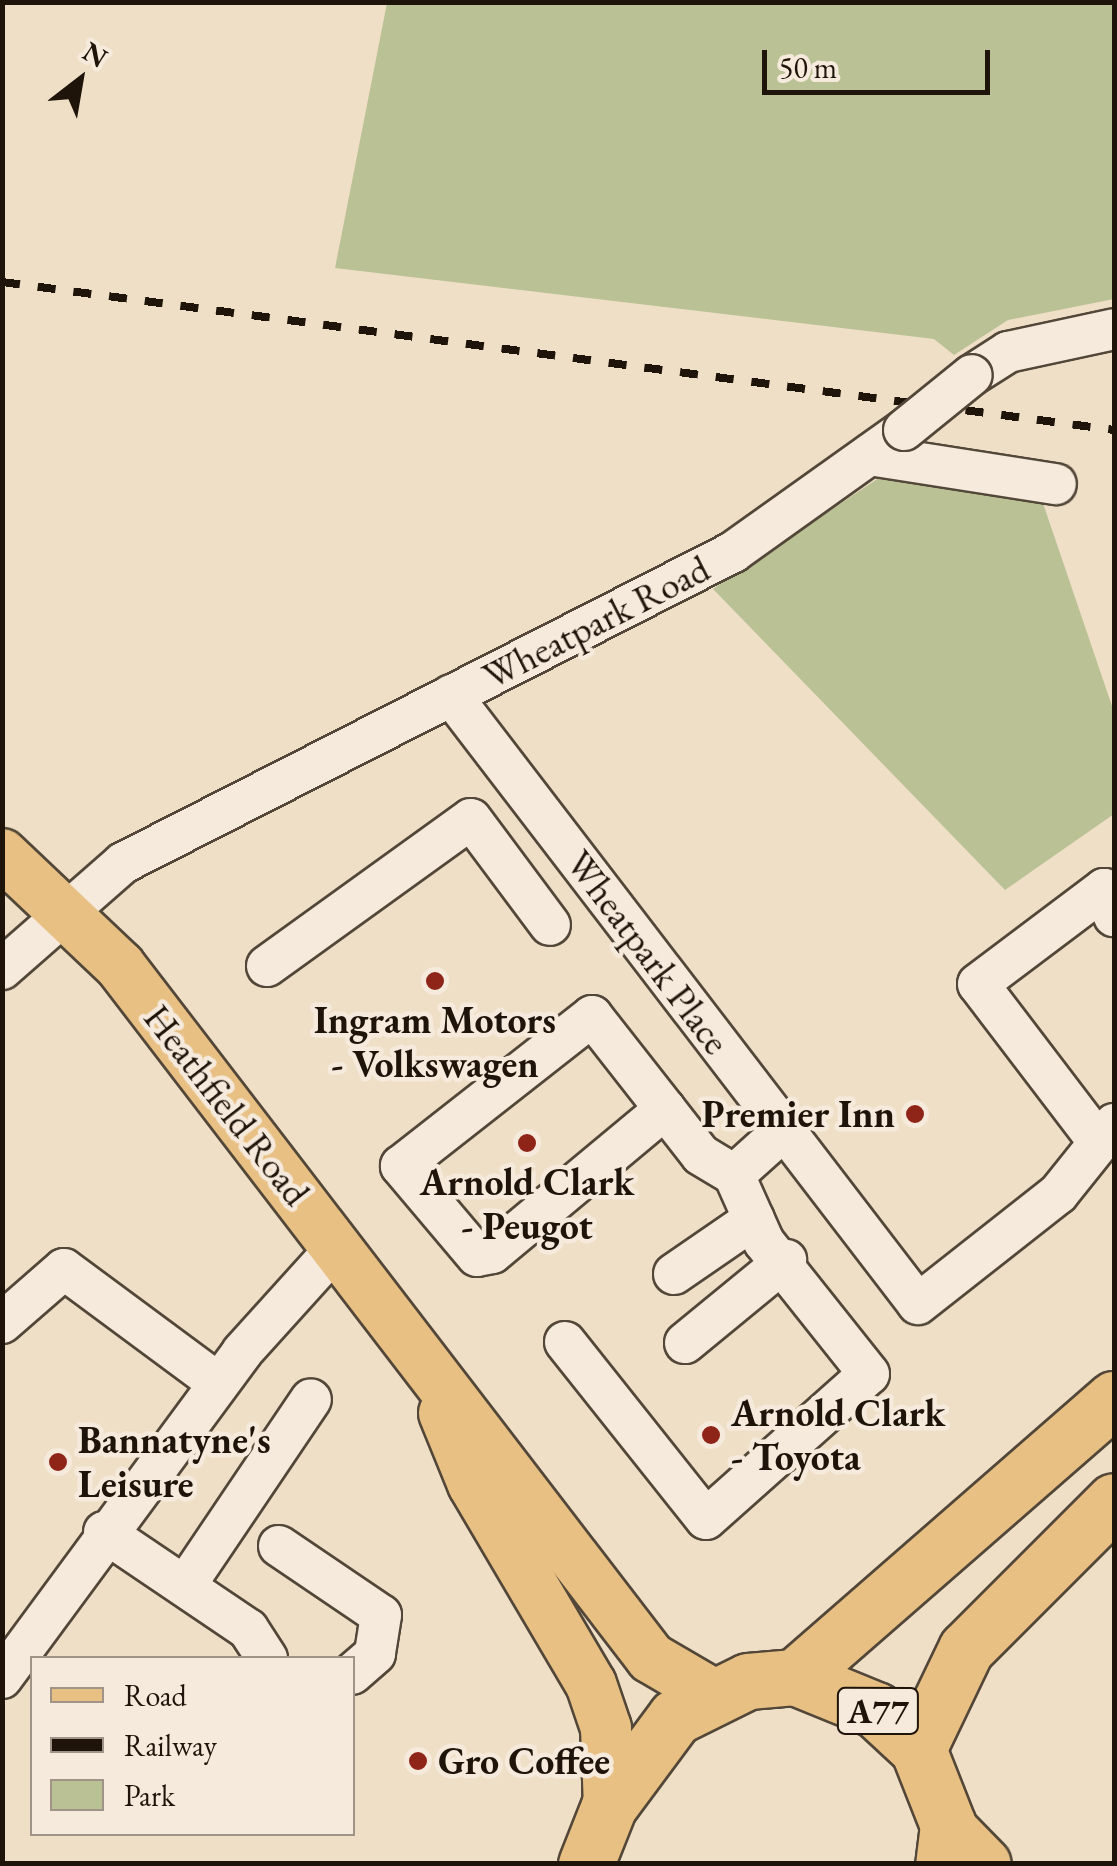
<!DOCTYPE html>
<style>
body{margin:0}
#map{position:relative;width:1117px;height:1866px;overflow:hidden;background:#efdfc7;font-family:"EB Garamond",serif}
div>[style]{position:absolute}
[style*='--x']{left:calc(var(--x)*1px);top:calc(var(--y)*1px);width:calc(var(--w)*1px);rotate:calc(var(--a)*1deg)}
.green>*{inset:0;background:#bac194}
.roads{filter:drop-shadow(2px 0 #524738) drop-shadow(-2px 0 #524738) drop-shadow(0 2px #524738) drop-shadow(0 -2px #524738)}
.minor>*{height:40px;margin:-20px;padding:0 20px;transform-origin:20px;border-radius:20px;background:#f5eadb}
.major>*{height:50px;margin:-25px;padding:0 25px;transform-origin:25px;border-radius:25px;background:#e8c084}
.highway>*{height:55px;margin:-27.5px;padding:0 27.5px;transform-origin:27.5px;border-radius:27.5px;background:#e8c084}
.rail>*{height:8px;margin-top:-4px;transform-origin:0;background:repeating-linear-gradient(90deg,#1e1409 0 18px,transparent 0 36px)}
.bridges{filter:drop-shadow(2px 0 #524738) drop-shadow(-2px 0 #524738) drop-shadow(0 2px #524738) drop-shadow(0 -2px #524738)}
.minor-bridge>*{height:40px;margin:-20px;padding:0 20px;transform-origin:20px;border-radius:20px;background:#f5eadb}
.dots>*{width:28px;height:28px;translate:-50% -50%;box-sizing:border-box;border:5px solid #f5eadb;border-radius:50%}
span{translate:-50% -50%;white-space:nowrap;text-align:center;line-height:1.15;-webkit-text-stroke:9px #f5eadb;paint-order:stroke}
.shield-label span{padding:2px 8px;background:#f5eadb;border:2px solid;border-radius:8px;-webkit-text-stroke-width:0}
.shield-label{font-size:35px;color:#1e1409;font-weight:700}
.street-label{font-size:38px;color:#1e1409}
.poi-label{font-size:38px;color:#1e1409;font-weight:700}
.right{translate:-100% -50%;text-align:right}
.left{translate:0 -50%;text-align:left}
.frame{position:absolute;inset:0;border:5px solid #1e1409;pointer-events:none}
.legend{position:absolute;left:30px;top:1656px;width:325px;height:180px;box-sizing:border-box;background:#f5eadb;border:2px solid #9f9487;margin:0;padding:12px 18px;list-style:none;font-size:30px;color:#1e1409}
.legend li{display:flex;align-items:center;gap:20px;height:50px}
.legend b{width:50px;border:2px solid #9f9487}
.north{position:absolute;left:30px;top:30px;width:100px;height:100px;-webkit-text-stroke:8px #f5eadb;paint-order:stroke;rotate:31deg;font-size:28px;font-weight:700;line-height:40px;text-align:center;color:#1e1409}
.north::after{content:'';display:block;margin:auto;width:35px;height:45px;background:#1e1409;clip-path:polygon(50% 0,100% 100%,50% 72%,0 100%)}
.scale{position:absolute;left:762px;top:50px;width:228px;height:45px;box-sizing:border-box;border:5px solid #1e1409;border-top:0;padding-left:12px;font-size:30px;line-height:35px;white-space:nowrap;color:#1e1409;-webkit-text-stroke:8px #f5eadb;paint-order:stroke}
</style>
<div id="map">
<div class="green">
<i style="clip-path:polygon(387px 3px,1114px 3px,1114px 299px,1008px 320px,954px 355px,934px 339px,335px 268px)"></i>
<i style="clip-path:polygon(925px 447px,1030px 465px,1114px 712px,1114px 814px,1005px 890px,713px 589px)"></i>
</div>
<div class="roads">
<div class="minor">
<i style="--x:972;--y:375;--w:43;--a:-32.6"></i>
<i style="--x:1008;--y:352;--w:108;--a:-12.2"></i>
<i style="--x:870;--y:455;--w:188;--a:8.9"></i>
<i style="--x:451;--y:695;--w:767;--a:52.52"></i>
<i style="--x:918;--y:1304;--w:178;--a:-38.2"></i>
<i style="--x:1058;--y:1194;--w:90;--a:-51.3"></i>
<i style="--x:267;--y:966;--w:251;--a:-35.8"></i>
<i style="--x:471;--y:819;--w:132;--a:53.3"></i>
<i style="--x:2;--y:969;--w:161;--a:-41.2"></i>
<i style="--x:123;--y:863;--w:685;--a:-27.01"></i>
<i style="--x:733;--y:552;--w:210;--a:-35.5"></i>
<i style="--x:665;--y:1109;--w:225;--a:140.2"></i>
<i style="--x:492;--y:1253;--w:15;--a:169"></i>
<i style="--x:477;--y:1256;--w:118;--a:-130.2"></i>
<i style="--x:401;--y:1166;--w:243;--a:-38.1"></i>
<i style="--x:592;--y:1016;--w:118;--a:51.9"></i>
<i style="--x:665;--y:1109;--w:58;--a:52"></i>
<i style="--x:701;--y:1155;--w:39;--a:31"></i>
<i style="--x:1097;--y:1140;--w:196;--a:-127.3"></i>
<i style="--x:978;--y:984;--w:158;--a:-37"></i>
<i style="--x:1104;--y:889;--w:29;--a:70"></i>
<i style="--x:674;--y:1274;--w:97;--a:-34.5"></i>
<i style="--x:2;--y:1323;--w:82;--a:-41.1"></i>
<i style="--x:64;--y:1269;--w:192;--a:36.5"></i>
<i style="--x:565;--y:1342;--w:226;--a:51.5"></i>
<i style="--x:706;--y:1519;--w:218;--a:-41.7"></i>
<i style="--x:869;--y:1374;--w:169;--a:-128.5"></i>
<i style="--x:764;--y:1242;--w:73;--a:-114.1"></i>
<i style="--x:734;--y:1175;--w:69;--a:-42"></i>
<i style="--x:685;--y:1343;--w:131;--a:-39.4"></i>
<i style="--x:104;--y:1532;--w:174;--a:34"></i>
<i style="--x:248;--y:1629;--w:35;--a:57"></i>
<i style="--x:279;--y:1546;--w:123;--a:34.1"></i>
<i style="--x:381;--y:1615;--w:39;--a:99"></i>
<i style="--x:375;--y:1654;--w:30;--a:139"></i>
<i style="--x:185;--y:1586;--w:225;--a:-56"></i>
<i style="--x:2;--y:1678;--w:405;--a:-53.6"></i>
<i style="--x:242;--y:1352;--w:142;--a:-47.9"></i>
</div>
<div class="major">
<i style="--x:2;--y:854;--w:163;--a:43.5"></i>
<i style="--x:120;--y:966;--w:872;--a:52.5"></i>
<i style="--x:651;--y:1658;--w:69;--a:30.3"></i>
<i style="--x:444;--y:1413;--w:77;--a:67.8"></i>
<i style="--x:473;--y:1484;--w:232;--a:59.5"></i>
<i style="--x:591;--y:1684;--w:46;--a:71.2"></i>
<i style="--x:606;--y:1728;--w:78;--a:87.8"></i>
<i style="--x:948;--y:1825;--w:54;--a:45.7"></i>
</div>
<div class="highway">
<i style="--x:795;--y:1677;--w:423;--a:-41.1"></i>
<i style="--x:918;--y:1749;--w:111;--a:-64.4"></i>
<i style="--x:966;--y:1649;--w:209;--a:-45"></i>
<i style="--x:586;--y:1864;--w:62;--a:-68.4"></i>
<i style="--x:609;--y:1806;--w:111;--a:-53.4"></i>
<i style="--x:675;--y:1717;--w:81;--a:-26.3"></i>
<i style="--x:748;--y:1681;--w:47;--a:-4.9"></i>
<i style="--x:795;--y:1677;--w:87;--a:22.2"></i>
<i style="--x:876;--y:1710;--w:57;--a:42.9"></i>
<i style="--x:918;--y:1749;--w:82;--a:68.5"></i>
<i style="--x:948;--y:1825;--w:39;--a:97"></i>
</div>
</div>
<div class="rail">
<i style="--x:2;--y:282;--w:1122;--a:7.58"></i>
</div>
<div class="bridges">
<div class="minor-bridge">
<i style="--x:904;--y:430;--w:87;--a:-39"></i>
</div>
</div>
<div class="dots">
<i style="left:435px;top:981px;background:#8f2418"></i>
<i style="left:915px;top:1114px;background:#8f2418"></i>
<i style="left:527px;top:1143px;background:#8f2418"></i>
<i style="left:711px;top:1435px;background:#8f2418"></i>
<i style="left:58px;top:1462px;background:#8f2418"></i>
<i style="left:418px;top:1761px;background:#8f2418"></i>
</div>
<div class="shield-label">
<span style="left:878px;top:1711px">A77</span>
</div>
<div class="street-label">
<span style="left:596px;top:622px;rotate:-27deg">Wheatpark Road</span>
<span style="left:648px;top:952px;rotate:53deg">Wheatpark Place</span>
<span style="left:227px;top:1105px;rotate:52deg">Heathfield Road</span>
</div>
<div class="poi-label">
<span style="left:435px;top:1042px">Ingram Motors<br>- Volkswagen</span>
<span class="right" style="left:895px;top:1114px">Premier Inn</span>
<span style="left:527px;top:1204px">Arnold Clark<br>- Peugot</span>
<span class="left" style="left:731px;top:1435px">Arnold Clark<br>- Toyota</span>
<span class="left" style="left:78px;top:1462px">Bannatyne's<br>Leisure</span>
<span class="left" style="left:438px;top:1761px">Gro Coffee</span>
</div>
<div class="frame"></div>
<ul class="legend">
<li><b style="height:12px;background:#e8c084"></b>Road</li>
<li><b style="height:12px;background:#1e1409"></b>Railway</li>
<li><b style="height:28px;background:#bac194"></b>Park</li>
</ul>
<div class="north">N</div>
<div class="scale">50 m</div>
</div>
